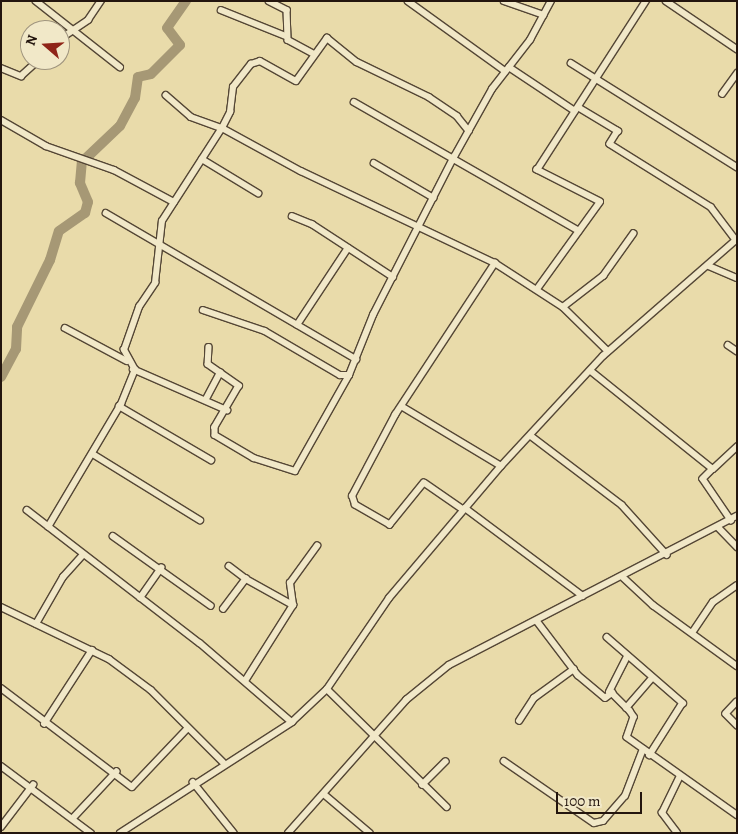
<!DOCTYPE html>
<style>
body{margin:0}
#map{position:relative;width:738px;height:834px;overflow:hidden;background:#e9dbaa;font-family:Alegreya,serif}
div>[style]{position:absolute}
[style*='--x']{left:calc(var(--x)*1px);top:calc(var(--y)*1px);width:calc(var(--w)*1px);rotate:calc(var(--a)*1deg)}
.river>*{height:10px;margin:-5px;padding:0 5px;transform-origin:5px;border-radius:5px;background:#a69875}
.roads{filter:drop-shadow(1px 0 #544635) drop-shadow(-1px 0 #544635) drop-shadow(0 1px #544635) drop-shadow(0 -1px #544635)}
.minor>*{height:5.5px;margin:-2.75px;padding:0 2.75px;transform-origin:2.75px;border-radius:2.75px;background:#f1e8c8}
span{translate:-50% -50%;white-space:nowrap;text-align:center;line-height:1.15;-webkit-text-stroke:4px #f1e8c8;paint-order:stroke}
.frame{position:absolute;inset:0;border:2px solid #23150e;pointer-events:none}
.north{position:absolute;left:20px;top:20px;width:50px;height:50px;box-sizing:border-box;background:#f1e8c8;border:1px solid #9f947e;border-radius:50%;rotate:289deg;font-size:14px;font-weight:700;line-height:20px;text-align:center;color:#23150e}
.north::after{content:'';display:block;margin:auto;width:18px;height:22px;background:#8f2418;clip-path:polygon(50% 0,100% 100%,50% 72%,0 100%)}
.scale{position:absolute;left:556px;top:792px;width:86px;height:22px;box-sizing:border-box;border:2px solid #23150e;border-top:0;padding-left:6px;font-size:15px;line-height:18px;white-space:nowrap;color:#23150e;-webkit-text-stroke:4px #f1e8c8;paint-order:stroke}
</style>
<div id="map">
<div class="river">
<i style="--x:1;--y:377;--w:32;--a:-62"></i>
<i style="--x:16;--y:349;--w:22;--a:-87"></i>
<i style="--x:17;--y:327;--w:75;--a:-63.8"></i>
<i style="--x:50;--y:260;--w:30;--a:-73"></i>
<i style="--x:59;--y:231;--w:32;--a:-35"></i>
<i style="--x:85;--y:213;--w:11;--a:-75"></i>
<i style="--x:88;--y:202;--w:21;--a:-113"></i>
<i style="--x:80;--y:183;--w:21;--a:-85"></i>
<i style="--x:82;--y:162;--w:52;--a:-43.5"></i>
<i style="--x:120;--y:126;--w:32;--a:-62"></i>
<i style="--x:135;--y:98;--w:21;--a:-82"></i>
<i style="--x:138;--y:77;--w:13;--a:-13"></i>
<i style="--x:151;--y:74;--w:41;--a:-45"></i>
<i style="--x:180;--y:45;--w:21;--a:-127"></i>
<i style="--x:167;--y:28;--w:33;--a:-55"></i>
</div>
<div class="roads">
<div class="minor">
<i style="--x:36;--y:1;--w:107;--a:38.2"></i>
<i style="--x:269;--y:1;--w:20;--a:27"></i>
<i style="--x:287;--y:10;--w:30;--a:88"></i>
<i style="--x:288;--y:40;--w:30;--a:28"></i>
<i style="--x:408;--y:1;--w:120;--a:35.8"></i>
<i style="--x:504;--y:1;--w:42;--a:19.3"></i>
<i style="--x:666;--y:1;--w:86;--a:34.1"></i>
<i style="--x:221;--y:10;--w:70;--a:21.8"></i>
<i style="--x:60;--y:39;--w:34;--a:-34"></i>
<i style="--x:88;--y:20;--w:23;--a:-56"></i>
<i style="--x:571;--y:63;--w:196;--a:32.1"></i>
<i style="--x:509;--y:67;--w:79;--a:33.7"></i>
<i style="--x:1;--y:68;--w:22;--a:22"></i>
<i style="--x:21;--y:76;--w:24;--a:-42"></i>
<i style="--x:722;--y:94;--w:26;--a:-54"></i>
<i style="--x:166;--y:95;--w:33;--a:41"></i>
<i style="--x:191;--y:117;--w:33;--a:20"></i>
<i style="--x:222;--y:128;--w:90;--a:28.6"></i>
<i style="--x:301;--y:171;--w:215;--a:25.4"></i>
<i style="--x:495;--y:263;--w:81;--a:32.9"></i>
<i style="--x:563;--y:307;--w:63;--a:44.4"></i>
<i style="--x:354;--y:102;--w:259;--a:29.8"></i>
<i style="--x:578;--y:107;--w:47;--a:31"></i>
<i style="--x:618;--y:131;--w:15;--a:122"></i>
<i style="--x:610;--y:144;--w:119;--a:32"></i>
<i style="--x:711;--y:207;--w:41;--a:52.9"></i>
<i style="--x:1;--y:120;--w:52;--a:30"></i>
<i style="--x:46;--y:146;--w:72;--a:19.4"></i>
<i style="--x:114;--y:170;--w:68;--a:28.1"></i>
<i style="--x:202;--y:159;--w:66;--a:31.3"></i>
<i style="--x:374;--y:163;--w:69;--a:30.3"></i>
<i style="--x:106;--y:213;--w:290;--a:30.3"></i>
<i style="--x:292;--y:216;--w:22;--a:22"></i>
<i style="--x:312;--y:224;--w:97;--a:33.2"></i>
<i style="--x:709;--y:266;--w:30;--a:23"></i>
<i style="--x:537;--y:289;--w:107;--a:-54.1"></i>
<i style="--x:600;--y:202;--w:71;--a:-153.1"></i>
<i style="--x:537;--y:170;--w:201;--a:-57.2"></i>
<i style="--x:563;--y:307;--w:51;--a:-37.8"></i>
<i style="--x:603;--y:276;--w:52;--a:-54.5"></i>
<i style="--x:203;--y:310;--w:65;--a:18.7"></i>
<i style="--x:265;--y:331;--w:87;--a:30.4"></i>
<i style="--x:340;--y:375;--w:9;--a:0"></i>
<i style="--x:297;--y:325;--w:92;--a:-56.5"></i>
<i style="--x:65;--y:328;--w:70;--a:28"></i>
<i style="--x:728;--y:345;--w:11;--a:34"></i>
<i style="--x:209;--y:347;--w:17;--a:93"></i>
<i style="--x:208;--y:364;--w:38;--a:35"></i>
<i style="--x:239;--y:386;--w:48;--a:120.3"></i>
<i style="--x:215;--y:427;--w:8;--a:90"></i>
<i style="--x:215;--y:435;--w:45;--a:30.5"></i>
<i style="--x:254;--y:458;--w:43;--a:17.6"></i>
<i style="--x:295;--y:471;--w:110;--a:-60.6"></i>
<i style="--x:349;--y:375;--w:65;--a:-68.2"></i>
<i style="--x:373;--y:315;--w:178;--a:-62.9"></i>
<i style="--x:454;--y:157;--w:78;--a:-60.8"></i>
<i style="--x:492;--y:89;--w:62;--a:-52.2"></i>
<i style="--x:530;--y:40;--w:44;--a:-61.7"></i>
<i style="--x:133;--y:369;--w:103;--a:23.6"></i>
<i style="--x:591;--y:371;--w:156;--a:38.8"></i>
<i style="--x:713;--y:469;--w:14;--a:135"></i>
<i style="--x:703;--y:479;--w:50;--a:55.7"></i>
<i style="--x:206;--y:399;--w:30;--a:-62"></i>
<i style="--x:119;--y:406;--w:107;--a:30.4"></i>
<i style="--x:403;--y:407;--w:114;--a:31"></i>
<i style="--x:531;--y:436;--w:114;--a:37.2"></i>
<i style="--x:622;--y:505;--w:67;--a:48"></i>
<i style="--x:93;--y:454;--w:126;--a:31.7"></i>
<i style="--x:713;--y:469;--w:33;--a:-43"></i>
<i style="--x:465;--y:508;--w:147;--a:36.7"></i>
<i style="--x:27;--y:510;--w:218;--a:37.6"></i>
<i style="--x:200;--y:643;--w:121;--a:40.7"></i>
<i style="--x:463;--y:510;--w:47;--a:-145.3"></i>
<i style="--x:424;--y:483;--w:54;--a:129"></i>
<i style="--x:390;--y:525;--w:40;--a:-150.3"></i>
<i style="--x:355;--y:505;--w:9;--a:-108"></i>
<i style="--x:352;--y:496;--w:92;--a:-62"></i>
<i style="--x:395;--y:415;--w:182;--a:-56.7"></i>
<i style="--x:48;--y:527;--w:143;--a:-59.3"></i>
<i style="--x:121;--y:404;--w:37;--a:-68"></i>
<i style="--x:135;--y:370;--w:23;--a:-119"></i>
<i style="--x:124;--y:350;--w:46;--a:-70.8"></i>
<i style="--x:139;--y:307;--w:29;--a:-56"></i>
<i style="--x:155;--y:283;--w:62;--a:-83.6"></i>
<i style="--x:162;--y:221;--w:111;--a:-57.2"></i>
<i style="--x:222;--y:128;--w:18;--a:-63"></i>
<i style="--x:230;--y:112;--w:25;--a:-83"></i>
<i style="--x:233;--y:87;--w:29;--a:-52"></i>
<i style="--x:251;--y:64;--w:9;--a:-18"></i>
<i style="--x:260;--y:61;--w:41;--a:29.1"></i>
<i style="--x:296;--y:81;--w:53;--a:-54.2"></i>
<i style="--x:327;--y:38;--w:38;--a:39"></i>
<i style="--x:357;--y:62;--w:80;--a:25.9"></i>
<i style="--x:429;--y:97;--w:34;--a:34"></i>
<i style="--x:457;--y:116;--w:19;--a:51"></i>
<i style="--x:718;--y:527;--w:28;--a:46"></i>
<i style="--x:113;--y:536;--w:120;--a:35.5"></i>
<i style="--x:229;--y:566;--w:21;--a:37"></i>
<i style="--x:624;--y:578;--w:40;--a:43"></i>
<i style="--x:653;--y:605;--w:104;--a:36"></i>
<i style="--x:140;--y:598;--w:37;--a:-55"></i>
<i style="--x:1;--y:607;--w:120;--a:25.7"></i>
<i style="--x:109;--y:659;--w:52;--a:36.4"></i>
<i style="--x:151;--y:690;--w:102;--a:45"></i>
<i style="--x:223;--y:609;--w:38;--a:-53"></i>
<i style="--x:246;--y:579;--w:54;--a:29"></i>
<i style="--x:537;--y:621;--w:68;--a:52.8"></i>
<i style="--x:578;--y:675;--w:35;--a:40"></i>
<i style="--x:605;--y:698;--w:9;--a:-36"></i>
<i style="--x:612;--y:693;--w:25;--a:45"></i>
<i style="--x:630;--y:711;--w:7;--a:56"></i>
<i style="--x:634;--y:717;--w:21;--a:109"></i>
<i style="--x:627;--y:737;--w:135;--a:35.3"></i>
<i style="--x:36;--y:624;--w:54;--a:-60.1"></i>
<i style="--x:63;--y:577;--w:30;--a:-48"></i>
<i style="--x:692;--y:633;--w:37;--a:-56"></i>
<i style="--x:713;--y:602;--w:29;--a:-35"></i>
<i style="--x:607;--y:637;--w:101;--a:41"></i>
<i style="--x:683;--y:703;--w:62;--a:122.4"></i>
<i style="--x:245;--y:681;--w:90;--a:-57.7"></i>
<i style="--x:293;--y:605;--w:22;--a:-98"></i>
<i style="--x:290;--y:583;--w:46;--a:-53.9"></i>
<i style="--x:1;--y:688;--w:164;--a:37.1"></i>
<i style="--x:132;--y:787;--w:81;--a:-46.5"></i>
<i style="--x:327;--y:689;--w:168;--a:44.5"></i>
<i style="--x:609;--y:692;--w:39;--a:-63"></i>
<i style="--x:737;--y:702;--w:16;--a:133"></i>
<i style="--x:726;--y:714;--w:16;--a:45"></i>
<i style="--x:626;--y:708;--w:38;--a:-49"></i>
<i style="--x:519;--y:721;--w:27;--a:-57"></i>
<i style="--x:534;--y:698;--w:49;--a:-35.9"></i>
<i style="--x:44;--y:724;--w:88;--a:-57"></i>
<i style="--x:504;--y:761;--w:109;--a:34.6"></i>
<i style="--x:594;--y:823;--w:9;--a:-13"></i>
<i style="--x:603;--y:821;--w:33;--a:-49"></i>
<i style="--x:625;--y:796;--w:50;--a:-69"></i>
<i style="--x:1;--y:766;--w:112;--a:36.7"></i>
<i style="--x:193;--y:782;--w:65;--a:51.2"></i>
<i style="--x:422;--y:785;--w:33;--a:-45"></i>
<i style="--x:324;--y:794;--w:60;--a:40.3"></i>
<i style="--x:74;--y:817;--w:62;--a:-47"></i>
<i style="--x:1;--y:827;--w:53;--a:-52.7"></i>
<i style="--x:120;--y:833;--w:205;--a:-32.8"></i>
<i style="--x:292;--y:722;--w:48;--a:-43.3"></i>
<i style="--x:327;--y:689;--w:110;--a:-55.7"></i>
<i style="--x:389;--y:598;--w:173;--a:-49.7"></i>
<i style="--x:501;--y:466;--w:150;--a:-47.2"></i>
<i style="--x:603;--y:356;--w:178;--a:-41.1"></i>
<i style="--x:288;--y:833;--w:178;--a:-48.4"></i>
<i style="--x:406;--y:700;--w:55;--a:-39.1"></i>
<i style="--x:449;--y:665;--w:324;--a:-27.4"></i>
<i style="--x:677;--y:833;--w:25;--a:-127"></i>
<i style="--x:662;--y:813;--w:41;--a:-64.1"></i>
</div>
</div>
<div class="frame"></div>
<div class="north">N</div>
<div class="scale">100 m</div>
</div>
